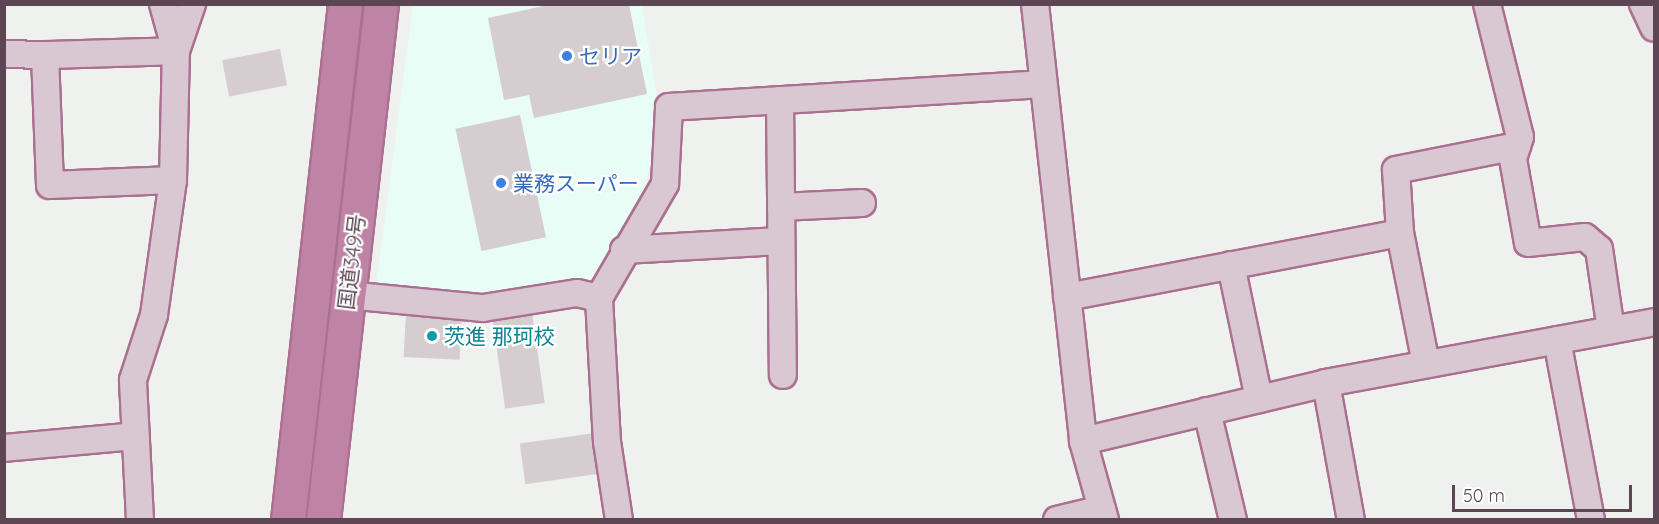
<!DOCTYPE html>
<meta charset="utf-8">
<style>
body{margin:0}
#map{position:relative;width:1659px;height:524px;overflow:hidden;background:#eff1ee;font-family:Quicksand,"Noto Sans JP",sans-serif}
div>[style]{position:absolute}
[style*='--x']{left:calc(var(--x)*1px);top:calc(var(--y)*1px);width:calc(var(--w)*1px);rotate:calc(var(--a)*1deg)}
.commercial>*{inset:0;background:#e7fdf5}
.building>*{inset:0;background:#d6cdd1;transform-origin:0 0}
.roads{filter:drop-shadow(2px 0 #ab6f90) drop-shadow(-2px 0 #ab6f90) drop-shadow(0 2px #ab6f90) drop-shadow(0 -2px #ab6f90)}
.minor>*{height:26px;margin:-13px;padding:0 13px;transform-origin:13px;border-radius:13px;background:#d9c7d2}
.highway>*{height:33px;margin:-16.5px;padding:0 16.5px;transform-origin:16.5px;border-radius:16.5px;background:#bf84a5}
.dots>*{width:16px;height:16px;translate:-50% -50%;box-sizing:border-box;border:3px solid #fff;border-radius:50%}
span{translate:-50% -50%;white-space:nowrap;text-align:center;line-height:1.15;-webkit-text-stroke:4.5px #fff;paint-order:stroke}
.shop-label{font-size:21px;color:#366cbe}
.left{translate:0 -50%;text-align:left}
.street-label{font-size:21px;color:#5d4653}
.culture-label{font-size:21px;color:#0d838f}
.frame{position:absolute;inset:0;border:6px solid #5d4653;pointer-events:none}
.scale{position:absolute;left:1452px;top:485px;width:180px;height:27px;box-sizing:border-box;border:3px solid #5d4653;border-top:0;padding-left:8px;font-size:18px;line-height:21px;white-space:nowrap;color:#5d4653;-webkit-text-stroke:4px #fff;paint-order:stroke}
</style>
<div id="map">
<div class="commercial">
<i style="clip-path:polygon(413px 5px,642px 5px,661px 120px,640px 208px,603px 280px,478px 303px,375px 293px)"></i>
</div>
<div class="building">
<i style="clip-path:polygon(552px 4px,629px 4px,647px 94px,534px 118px,529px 95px,504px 100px,488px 18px)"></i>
<i style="left:280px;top:49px;width:37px;height:59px;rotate:79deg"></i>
<i style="left:520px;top:115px;width:125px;height:66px;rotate:78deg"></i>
<i style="left:531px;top:305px;width:99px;height:40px;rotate:82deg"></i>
<i style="left:406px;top:312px;width:56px;height:45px;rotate:3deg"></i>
<i style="left:595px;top:433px;width:41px;height:76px;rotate:82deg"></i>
</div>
<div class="roads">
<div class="minor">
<i style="--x:1035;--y:4;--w:440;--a:83.7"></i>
<i style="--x:1083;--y:441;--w:82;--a:74.4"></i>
<i style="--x:1487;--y:4;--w:137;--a:76.1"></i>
<i style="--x:1520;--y:137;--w:23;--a:108"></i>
<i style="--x:1513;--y:159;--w:85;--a:79.9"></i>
<i style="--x:1528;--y:243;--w:57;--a:-6"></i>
<i style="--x:1585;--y:237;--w:18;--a:41"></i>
<i style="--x:1599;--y:249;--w:82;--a:81.6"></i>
<i style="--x:1643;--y:4;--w:26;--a:65"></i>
<i style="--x:176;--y:51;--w:50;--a:-71.2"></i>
<i style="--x:4;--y:54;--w:41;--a:1.4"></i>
<i style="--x:780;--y:100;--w:275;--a:89.4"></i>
<i style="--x:173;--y:180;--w:123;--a:177.7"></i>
<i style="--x:50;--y:185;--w:130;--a:-92.2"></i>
<i style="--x:45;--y:55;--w:131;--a:-1.7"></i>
<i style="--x:781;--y:207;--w:81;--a:-2.8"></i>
<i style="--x:624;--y:250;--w:156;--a:-3.3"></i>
<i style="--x:1231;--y:265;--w:137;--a:78.2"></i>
<i style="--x:347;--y:295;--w:137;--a:5.5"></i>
<i style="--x:483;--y:308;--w:95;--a:-9.1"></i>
<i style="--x:577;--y:293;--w:23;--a:13"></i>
<i style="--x:1067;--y:297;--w:339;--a:-10.9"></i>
<i style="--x:1557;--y:340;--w:183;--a:79.3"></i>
<i style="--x:1426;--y:364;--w:134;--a:-101.2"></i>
<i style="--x:1400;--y:233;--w:63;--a:-93.6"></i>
<i style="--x:1396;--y:170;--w:123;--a:-11.2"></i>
<i style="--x:1326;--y:383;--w:139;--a:79.7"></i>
<i style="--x:1207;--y:411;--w:112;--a:76.6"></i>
<i style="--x:1083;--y:441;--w:250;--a:-13.4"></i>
<i style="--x:1326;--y:383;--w:334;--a:-10.5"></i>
<i style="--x:4;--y:448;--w:132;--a:-5.2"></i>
<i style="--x:140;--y:520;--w:140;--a:-92.9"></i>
<i style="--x:133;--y:380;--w:68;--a:-72.1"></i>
<i style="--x:154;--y:315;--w:136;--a:-82"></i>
<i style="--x:173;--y:180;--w:129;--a:-88.7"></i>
<i style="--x:176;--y:51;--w:49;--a:-105.5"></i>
<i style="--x:619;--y:520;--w:79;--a:-98.7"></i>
<i style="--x:607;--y:442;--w:144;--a:-93.2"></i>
<i style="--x:599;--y:298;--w:132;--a:-59.9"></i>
<i style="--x:665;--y:184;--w:77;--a:-87"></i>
<i style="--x:669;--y:107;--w:375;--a:-3.5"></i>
<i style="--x:1057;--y:520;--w:46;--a:-13.7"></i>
</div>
<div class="highway">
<i style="--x:288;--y:520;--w:519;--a:-83.7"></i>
<i style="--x:323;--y:520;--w:519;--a:-83.59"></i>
</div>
</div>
<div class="dots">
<i style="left:567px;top:56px;background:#3f7fe0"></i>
<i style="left:501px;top:183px;background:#3f7fe0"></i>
<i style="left:432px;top:336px;background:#0f9aa8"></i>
</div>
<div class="shop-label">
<span class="left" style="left:579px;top:56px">セリア</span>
<span class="left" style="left:513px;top:183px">業務スーパー</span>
</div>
<div class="street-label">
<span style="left:351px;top:262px;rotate:-83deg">国道349号</span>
</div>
<div class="culture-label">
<span class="left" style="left:444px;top:336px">茨進 那珂校</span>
</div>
<div class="frame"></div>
<div class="scale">50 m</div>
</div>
